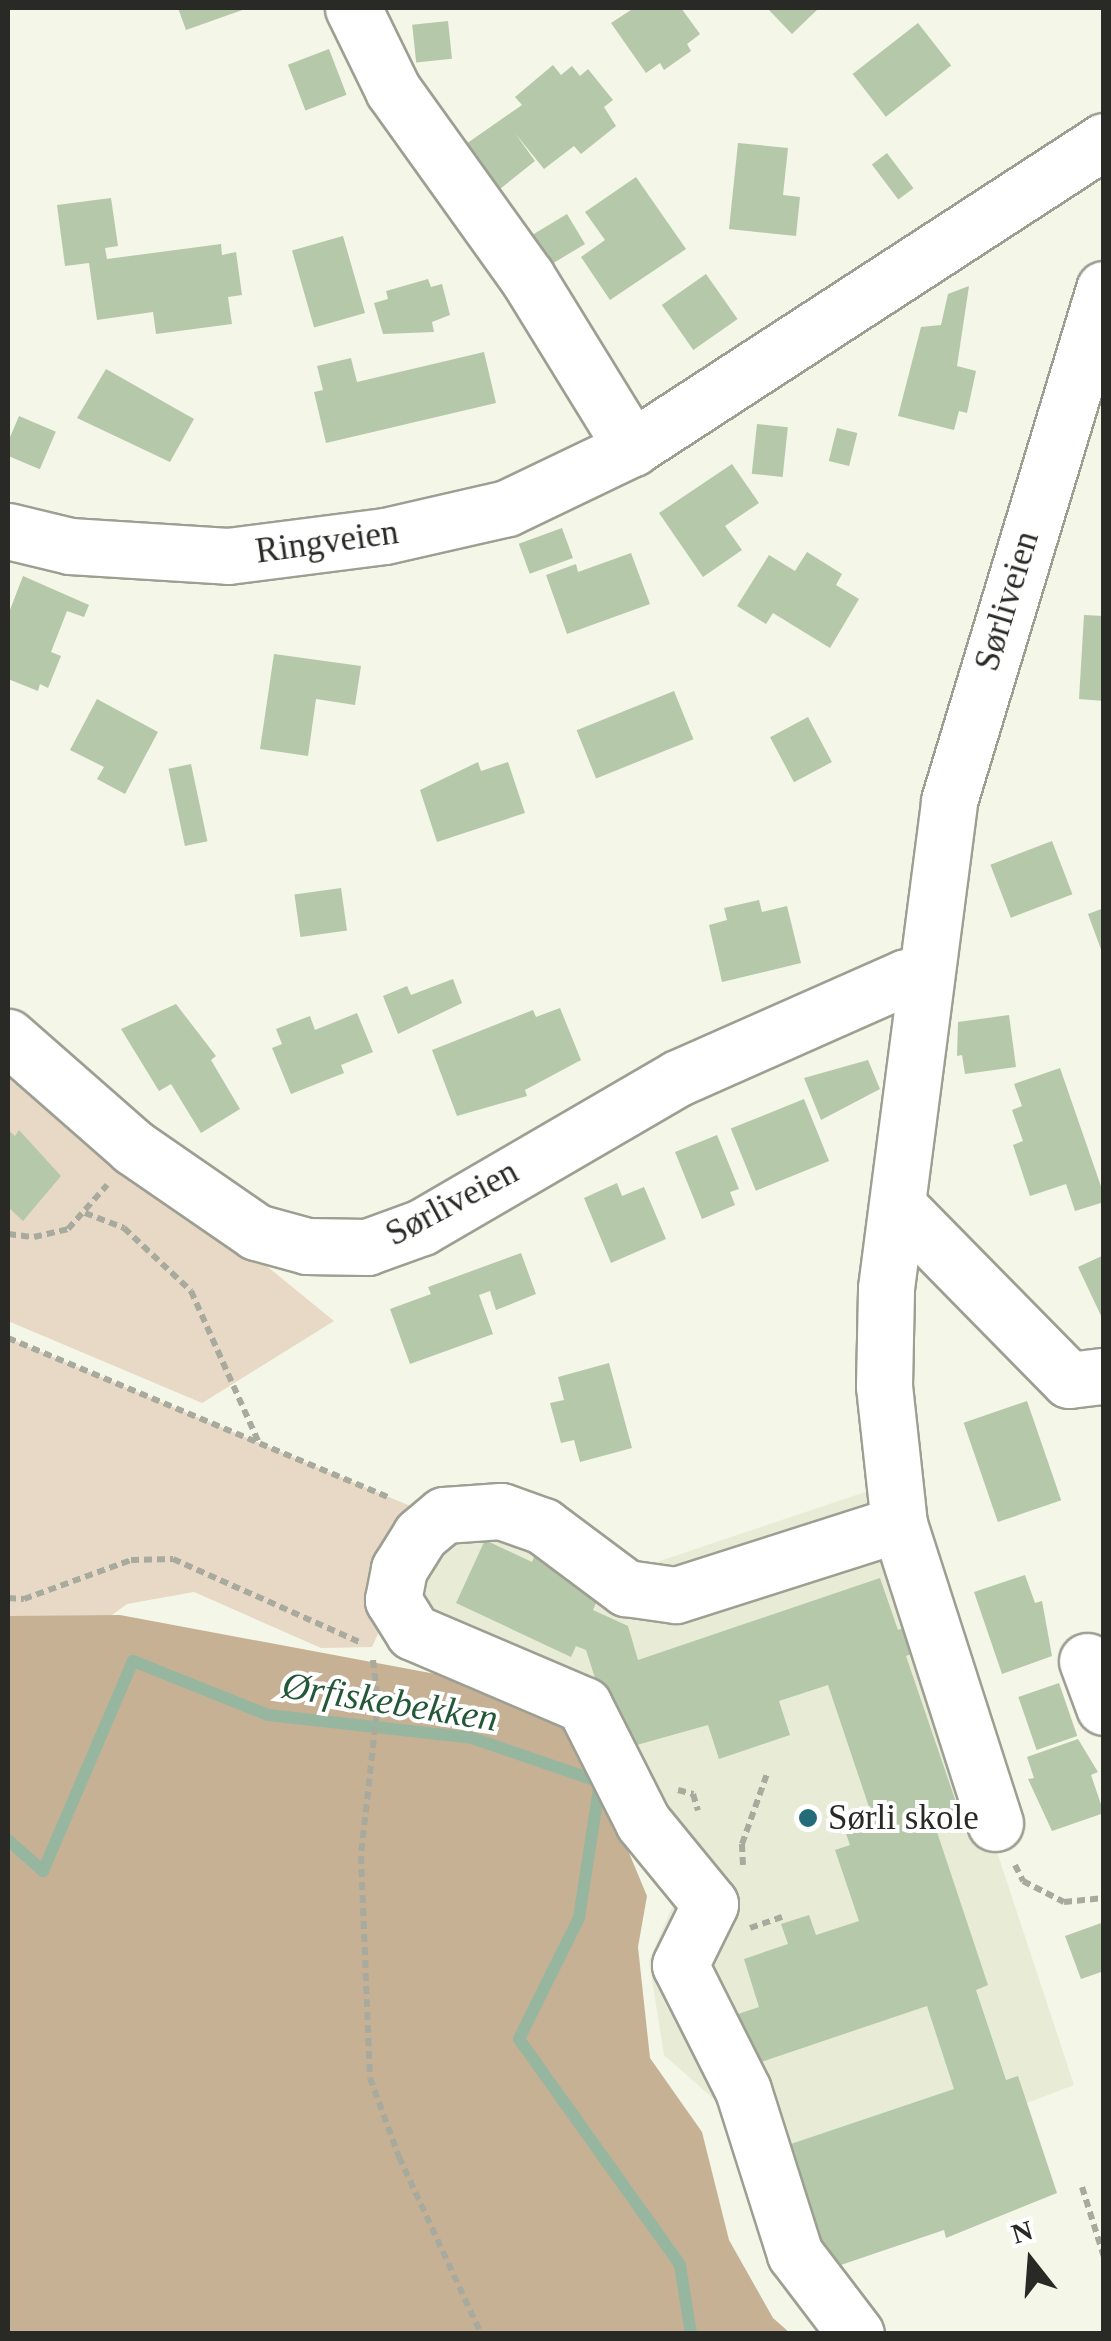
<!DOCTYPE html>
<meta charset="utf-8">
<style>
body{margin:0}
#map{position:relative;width:1111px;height:2341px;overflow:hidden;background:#f4f6e7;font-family:Georgia,serif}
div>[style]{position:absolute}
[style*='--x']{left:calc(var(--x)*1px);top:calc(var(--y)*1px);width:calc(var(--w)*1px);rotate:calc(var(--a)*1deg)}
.built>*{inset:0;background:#e8ecd6}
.green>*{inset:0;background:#e7d9c6}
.forest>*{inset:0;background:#c6b194}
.stream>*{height:12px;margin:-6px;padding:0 6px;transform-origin:6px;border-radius:6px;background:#97b6a0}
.building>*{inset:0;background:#b5c8aa;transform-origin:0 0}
.path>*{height:6px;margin-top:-3px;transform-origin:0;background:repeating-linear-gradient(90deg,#a8aa9e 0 8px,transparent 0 13px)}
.roads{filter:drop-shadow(2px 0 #9d9f92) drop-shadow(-2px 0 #9d9f92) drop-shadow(0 2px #9d9f92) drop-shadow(0 -2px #9d9f92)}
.minor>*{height:55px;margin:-27.5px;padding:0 27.5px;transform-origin:27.5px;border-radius:27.5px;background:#fff}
.dots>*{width:28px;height:28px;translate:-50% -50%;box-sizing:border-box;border:5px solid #fff;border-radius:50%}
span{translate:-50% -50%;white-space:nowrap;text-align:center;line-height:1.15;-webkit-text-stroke:8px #fff;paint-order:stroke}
.street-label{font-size:35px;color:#292a25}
.poi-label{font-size:35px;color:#292a25}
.left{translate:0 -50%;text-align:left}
.water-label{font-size:38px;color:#245738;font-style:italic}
.frame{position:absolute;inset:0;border:10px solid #292a25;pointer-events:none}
.north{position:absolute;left:981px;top:2211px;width:100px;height:100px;-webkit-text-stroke:8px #fff;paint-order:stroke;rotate:343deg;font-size:28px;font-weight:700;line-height:40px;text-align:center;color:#292a25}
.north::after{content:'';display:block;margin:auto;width:35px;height:45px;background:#292a25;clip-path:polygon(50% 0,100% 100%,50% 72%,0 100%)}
</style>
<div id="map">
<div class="built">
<i style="clip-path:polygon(877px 1488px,1074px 2085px,812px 2186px,664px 2055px,649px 1961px,673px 1905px,586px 1730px,383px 1619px,432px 1515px,557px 1509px,648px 1565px)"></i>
</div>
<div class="green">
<i style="clip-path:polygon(8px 1055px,334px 1321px,202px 1403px,8px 1321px)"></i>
<i style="clip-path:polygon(8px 1338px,432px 1515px,372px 1647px,321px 1648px,194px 1592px,127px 1604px,74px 1643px,8px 1619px)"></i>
</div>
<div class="forest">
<i style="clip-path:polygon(120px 1615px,489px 1684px,582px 1740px,647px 1896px,638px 1947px,650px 2058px,702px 2132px,729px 2240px,773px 2318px,790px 2333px,8px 2333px,8px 1616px)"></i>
</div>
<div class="stream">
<i style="--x:8;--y:1840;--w:47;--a:41.5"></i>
<i style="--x:43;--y:1871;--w:228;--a:-66.8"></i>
<i style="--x:133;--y:1661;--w:145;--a:21.8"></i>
<i style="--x:268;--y:1715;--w:205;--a:6.4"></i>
<i style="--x:472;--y:1738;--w:135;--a:19"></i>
<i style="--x:600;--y:1782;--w:138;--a:98.8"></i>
<i style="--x:579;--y:1918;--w:135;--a:116.4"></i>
<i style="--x:519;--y:2039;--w:277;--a:54.5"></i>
<i style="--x:680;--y:2265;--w:70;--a:80.9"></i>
</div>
<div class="building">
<i style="clip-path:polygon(178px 8px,248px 8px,186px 30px)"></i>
<i style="clip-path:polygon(634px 8px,681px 8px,700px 34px,687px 44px,691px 51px,664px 70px,660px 63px,646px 73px,611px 23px)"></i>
<i style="clip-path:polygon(767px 8px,819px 8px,792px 34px)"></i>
<i style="left:448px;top:21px;width:38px;height:36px;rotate:84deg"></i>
<i style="left:918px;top:23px;width:54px;height:83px;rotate:52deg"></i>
<i style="left:329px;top:49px;width:49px;height:44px;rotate:69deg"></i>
<i style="clip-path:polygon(553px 65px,561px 75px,572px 66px,580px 76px,588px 69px,613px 100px,604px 107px,616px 126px,581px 154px,574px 146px,544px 169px,515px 133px,535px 161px,500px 189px,466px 144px,522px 105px,515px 97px)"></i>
<i style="clip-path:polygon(738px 143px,788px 148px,783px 195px,800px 197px,796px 236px,729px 229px)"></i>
<i style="left:887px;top:153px;width:44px;height:19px;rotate:53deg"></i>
<i style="clip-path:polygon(636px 177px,686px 249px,610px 300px,581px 257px,605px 240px,585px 212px)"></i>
<i style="clip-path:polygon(111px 198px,118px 246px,105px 248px,107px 259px,221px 244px,222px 255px,236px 252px,242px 295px,228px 297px,232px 324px,156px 334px,153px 312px,97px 320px,89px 263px,65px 266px,57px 205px)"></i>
<i style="left:567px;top:214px;width:35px;height:45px;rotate:59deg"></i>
<i style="left:343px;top:236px;width:80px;height:53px;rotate:74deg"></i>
<i style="left:706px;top:274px;width:55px;height:54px;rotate:55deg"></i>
<i style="clip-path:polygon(428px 279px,431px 287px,442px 284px,450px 315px,432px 322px,434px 332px,383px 334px,374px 303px,388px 299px,386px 291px)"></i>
<i style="clip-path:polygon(969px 286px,957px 366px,976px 371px,967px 413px,959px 411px,954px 430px,898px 416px,921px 327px,941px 325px,948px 294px)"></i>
<i style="clip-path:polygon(484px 352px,496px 403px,326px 443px,314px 392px,323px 390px,317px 366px,351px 358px,357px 382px)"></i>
<i style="clip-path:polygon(106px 369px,194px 419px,170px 462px,77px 418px)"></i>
<i style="left:19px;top:416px;width:40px;height:41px;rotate:23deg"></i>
<i style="left:757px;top:424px;width:31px;height:50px;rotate:6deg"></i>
<i style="left:837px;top:428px;width:21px;height:34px;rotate:14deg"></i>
<i style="clip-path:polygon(732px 464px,759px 503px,725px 526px,742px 550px,703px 577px,659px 513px)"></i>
<i style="left:562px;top:528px;width:32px;height:46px;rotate:70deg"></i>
<i style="clip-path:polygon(807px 552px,842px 574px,836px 585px,859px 599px,830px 648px,773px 613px,766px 624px,737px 606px,769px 555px,795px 571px)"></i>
<i style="clip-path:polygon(631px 553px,650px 604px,567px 634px,546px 575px,576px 564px,578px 572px)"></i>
<i style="clip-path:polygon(23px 576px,89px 605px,84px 617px,67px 611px,51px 652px,61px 656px,48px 688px,40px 684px,38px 691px,8px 679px,8px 615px)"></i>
<i style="clip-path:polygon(1084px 615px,1104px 616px,1104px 701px,1079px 699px)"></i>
<i style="clip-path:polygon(274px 654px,361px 666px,355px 705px,316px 699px,308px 756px,260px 749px)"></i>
<i style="left:674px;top:691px;width:52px;height:105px;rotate:68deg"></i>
<i style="clip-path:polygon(97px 699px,158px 732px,125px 794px,97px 779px,104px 767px,70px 750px)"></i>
<i style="left:808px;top:717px;width:51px;height:43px;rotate:62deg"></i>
<i style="clip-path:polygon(478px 762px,481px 771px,508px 762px,525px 813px,437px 842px,420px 790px)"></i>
<i style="left:191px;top:764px;width:79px;height:23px;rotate:78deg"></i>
<i style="left:1052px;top:841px;width:57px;height:66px;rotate:69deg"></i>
<i style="left:341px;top:888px;width:43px;height:47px;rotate:82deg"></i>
<i style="clip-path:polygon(759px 900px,762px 912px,787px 906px,801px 963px,722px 982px,709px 925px,727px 920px,724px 908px)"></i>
<i style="clip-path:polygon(1104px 908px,1104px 954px,1103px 955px,1088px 914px)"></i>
<i style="clip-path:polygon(453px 979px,462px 1003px,398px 1034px,383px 996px,407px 986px,411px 995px)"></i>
<i style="clip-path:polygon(176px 1004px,216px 1056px,211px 1060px,240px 1109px,201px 1133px,171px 1084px,159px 1091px,121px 1029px)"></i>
<i style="clip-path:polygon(560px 1008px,581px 1060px,525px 1090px,527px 1096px,457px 1116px,432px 1050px,533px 1010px,536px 1017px)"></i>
<i style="clip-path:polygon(357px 1013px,373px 1052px,341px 1065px,344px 1073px,291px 1094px,272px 1048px,282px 1044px,276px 1029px,310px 1016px,315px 1030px)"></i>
<i style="clip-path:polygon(1009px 1015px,1016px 1067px,965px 1074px,962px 1055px,957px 1056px,958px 1022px)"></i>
<i style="clip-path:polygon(868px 1060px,880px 1089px,821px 1120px,804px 1078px)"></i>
<i style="clip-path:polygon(1060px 1068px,1104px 1195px,1104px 1202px,1075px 1211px,1066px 1184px,1030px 1196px,1013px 1145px,1023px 1141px,1012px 1110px,1022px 1106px,1014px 1084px)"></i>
<i style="left:804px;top:1099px;width:67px;height:79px;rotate:68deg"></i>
<i style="clip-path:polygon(8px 1130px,15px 1136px,19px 1130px,61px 1176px,23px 1221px,8px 1207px)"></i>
<i style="clip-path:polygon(717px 1135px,739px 1189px,730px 1192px,735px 1205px,702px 1219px,675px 1152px)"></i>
<i style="clip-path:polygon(617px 1183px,622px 1196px,644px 1187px,666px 1239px,611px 1263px,584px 1198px)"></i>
<i style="clip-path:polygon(521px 1253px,536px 1294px,496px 1310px,490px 1291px,479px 1295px,493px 1334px,410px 1364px,390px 1309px,431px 1294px,428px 1287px)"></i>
<i style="clip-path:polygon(1104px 1255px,1104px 1322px,1078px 1267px)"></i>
<i style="clip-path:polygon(609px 1363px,632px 1448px,580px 1462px,574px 1440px,561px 1443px,550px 1403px,564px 1400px,558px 1377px)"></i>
<i style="left:1027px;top:1401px;width:105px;height:67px;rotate:71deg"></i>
<i style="clip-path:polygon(485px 1540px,532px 1562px,537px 1549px,560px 1561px,555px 1572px,600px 1594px,593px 1610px,628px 1626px,638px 1660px,880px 1578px,898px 1630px,911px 1626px,920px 1651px,906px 1656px,959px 1811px,933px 1820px,988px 1985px,976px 1990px,1006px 2080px,1018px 2076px,1057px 2193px,946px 2238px,944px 2230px,823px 2271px,773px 2150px,954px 2089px,927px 2006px,752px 2065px,735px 2015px,759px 2007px,744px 1959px,788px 1944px,781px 1924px,809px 1915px,816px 1935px,859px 1921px,835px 1850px,850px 1845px,840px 1817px,869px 1807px,828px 1685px,779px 1701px,790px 1735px,719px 1759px,708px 1725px,619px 1750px,588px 1681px,595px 1678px,586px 1650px,576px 1646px,571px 1657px,456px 1603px)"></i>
<i style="clip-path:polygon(1025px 1575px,1035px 1603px,1042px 1601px,1052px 1656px,1002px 1674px,974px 1592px)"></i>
<i style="left:1059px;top:1683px;width:56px;height:43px;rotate:71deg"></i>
<i style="clip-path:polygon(1078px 1739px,1098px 1772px,1091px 1775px,1104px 1813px,1052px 1831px,1028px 1779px,1034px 1778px,1027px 1757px)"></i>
<i style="clip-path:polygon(1104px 1922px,1104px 1971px,1081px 1979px,1065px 1936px)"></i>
</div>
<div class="path">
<i style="--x:85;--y:1213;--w:42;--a:21"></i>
<i style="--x:124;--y:1228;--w:92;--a:43.2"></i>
<i style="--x:191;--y:1291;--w:164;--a:65.9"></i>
<i style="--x:8;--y:1234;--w:26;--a:7"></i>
<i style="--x:34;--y:1237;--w:35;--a:-13"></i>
<i style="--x:68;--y:1229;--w:59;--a:-48.4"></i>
<i style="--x:8;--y:1338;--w:415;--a:22.7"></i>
<i style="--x:8;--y:1598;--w:16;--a:4"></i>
<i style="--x:24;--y:1599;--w:114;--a:-20"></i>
<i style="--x:131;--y:1560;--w:42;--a:-1.4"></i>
<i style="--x:173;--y:1559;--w:207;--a:24"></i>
<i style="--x:373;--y:1660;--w:41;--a:83"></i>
<i style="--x:378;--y:1701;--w:156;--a:96.3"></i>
<i style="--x:361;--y:1856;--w:222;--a:87.7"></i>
<i style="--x:370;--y:2078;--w:84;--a:69.8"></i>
<i style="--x:399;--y:2157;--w:195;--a:65.1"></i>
<i style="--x:678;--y:1790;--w:16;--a:15"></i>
<i style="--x:693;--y:1794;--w:17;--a:73"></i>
<i style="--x:743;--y:1865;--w:21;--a:-93"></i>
<i style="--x:742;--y:1844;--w:77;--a:-70.4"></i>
<i style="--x:1015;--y:1865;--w:18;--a:63"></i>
<i style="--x:1023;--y:1881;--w:46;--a:27.1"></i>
<i style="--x:1064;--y:1902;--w:40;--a:-5.7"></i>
<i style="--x:750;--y:1928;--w:34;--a:-19"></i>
<i style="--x:1082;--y:2187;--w:73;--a:72.6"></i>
</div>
<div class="roads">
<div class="minor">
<i style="--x:353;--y:8;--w:91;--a:64"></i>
<i style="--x:393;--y:90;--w:230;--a:54.4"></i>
<i style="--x:527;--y:277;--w:201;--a:58.4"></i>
<i style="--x:8;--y:531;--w:64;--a:13.6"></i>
<i style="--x:70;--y:546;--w:158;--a:3.6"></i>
<i style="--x:228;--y:556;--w:158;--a:-7.3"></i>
<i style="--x:385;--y:536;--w:125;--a:-12.9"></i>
<i style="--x:507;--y:508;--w:139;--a:-25.6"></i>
<i style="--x:632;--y:448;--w:563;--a:-33.04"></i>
<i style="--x:8;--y:1037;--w:167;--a:41.3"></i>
<i style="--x:133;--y:1147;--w:150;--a:34.6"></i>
<i style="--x:256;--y:1232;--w:53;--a:15.4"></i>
<i style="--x:307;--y:1246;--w:60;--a:1"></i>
<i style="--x:367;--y:1247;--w:59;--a:-20"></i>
<i style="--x:422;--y:1227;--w:296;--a:-30.2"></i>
<i style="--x:678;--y:1078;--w:249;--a:-23.9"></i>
<i style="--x:906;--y:977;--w:17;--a:3"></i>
<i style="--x:898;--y:1206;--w:244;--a:45.5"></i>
<i style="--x:1069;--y:1380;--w:35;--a:-7"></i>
<i style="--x:1087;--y:1661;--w:49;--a:69.7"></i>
<i style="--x:995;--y:1823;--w:314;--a:-107.8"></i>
<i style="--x:899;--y:1524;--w:139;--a:-96.2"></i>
<i style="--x:884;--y:1386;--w:98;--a:-88.8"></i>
<i style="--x:886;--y:1288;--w:491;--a:-82.6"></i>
<i style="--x:949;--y:801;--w:535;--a:-73.16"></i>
<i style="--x:856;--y:2334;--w:101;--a:-127.3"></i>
<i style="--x:795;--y:2254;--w:172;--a:-107.6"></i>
<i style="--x:743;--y:2090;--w:140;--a:-116.7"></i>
<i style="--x:680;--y:1965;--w:68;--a:-63.8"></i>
<i style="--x:710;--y:1904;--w:106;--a:-129.3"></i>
<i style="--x:643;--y:1822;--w:131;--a:-116.8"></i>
<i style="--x:584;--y:1705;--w:186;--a:-156.9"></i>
<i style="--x:413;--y:1632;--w:38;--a:-122"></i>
<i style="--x:393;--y:1600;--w:32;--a:-79"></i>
<i style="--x:399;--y:1569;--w:40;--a:-58"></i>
<i style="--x:420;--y:1535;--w:31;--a:-40"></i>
<i style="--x:444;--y:1515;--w:57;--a:-4"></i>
<i style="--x:501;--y:1511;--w:45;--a:19.7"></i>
<i style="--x:543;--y:1526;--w:104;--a:36.8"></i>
<i style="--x:626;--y:1588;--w:50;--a:8"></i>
<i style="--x:676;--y:1595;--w:234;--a:-17.7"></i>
</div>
</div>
<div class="dots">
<i style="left:808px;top:1818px;background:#256c7a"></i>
</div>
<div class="street-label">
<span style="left:327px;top:542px;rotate:-8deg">Ringveien</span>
<span style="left:1007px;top:601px;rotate:-73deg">Sørliveien</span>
<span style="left:452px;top:1203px;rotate:-28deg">Sørliveien</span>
</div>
<div class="poi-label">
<span class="left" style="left:828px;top:1818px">Sørli skole</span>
</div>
<div class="water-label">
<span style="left:390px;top:1702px;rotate:9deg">Ørfiskebekken</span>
</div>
<div class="frame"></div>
<div class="north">N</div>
</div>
